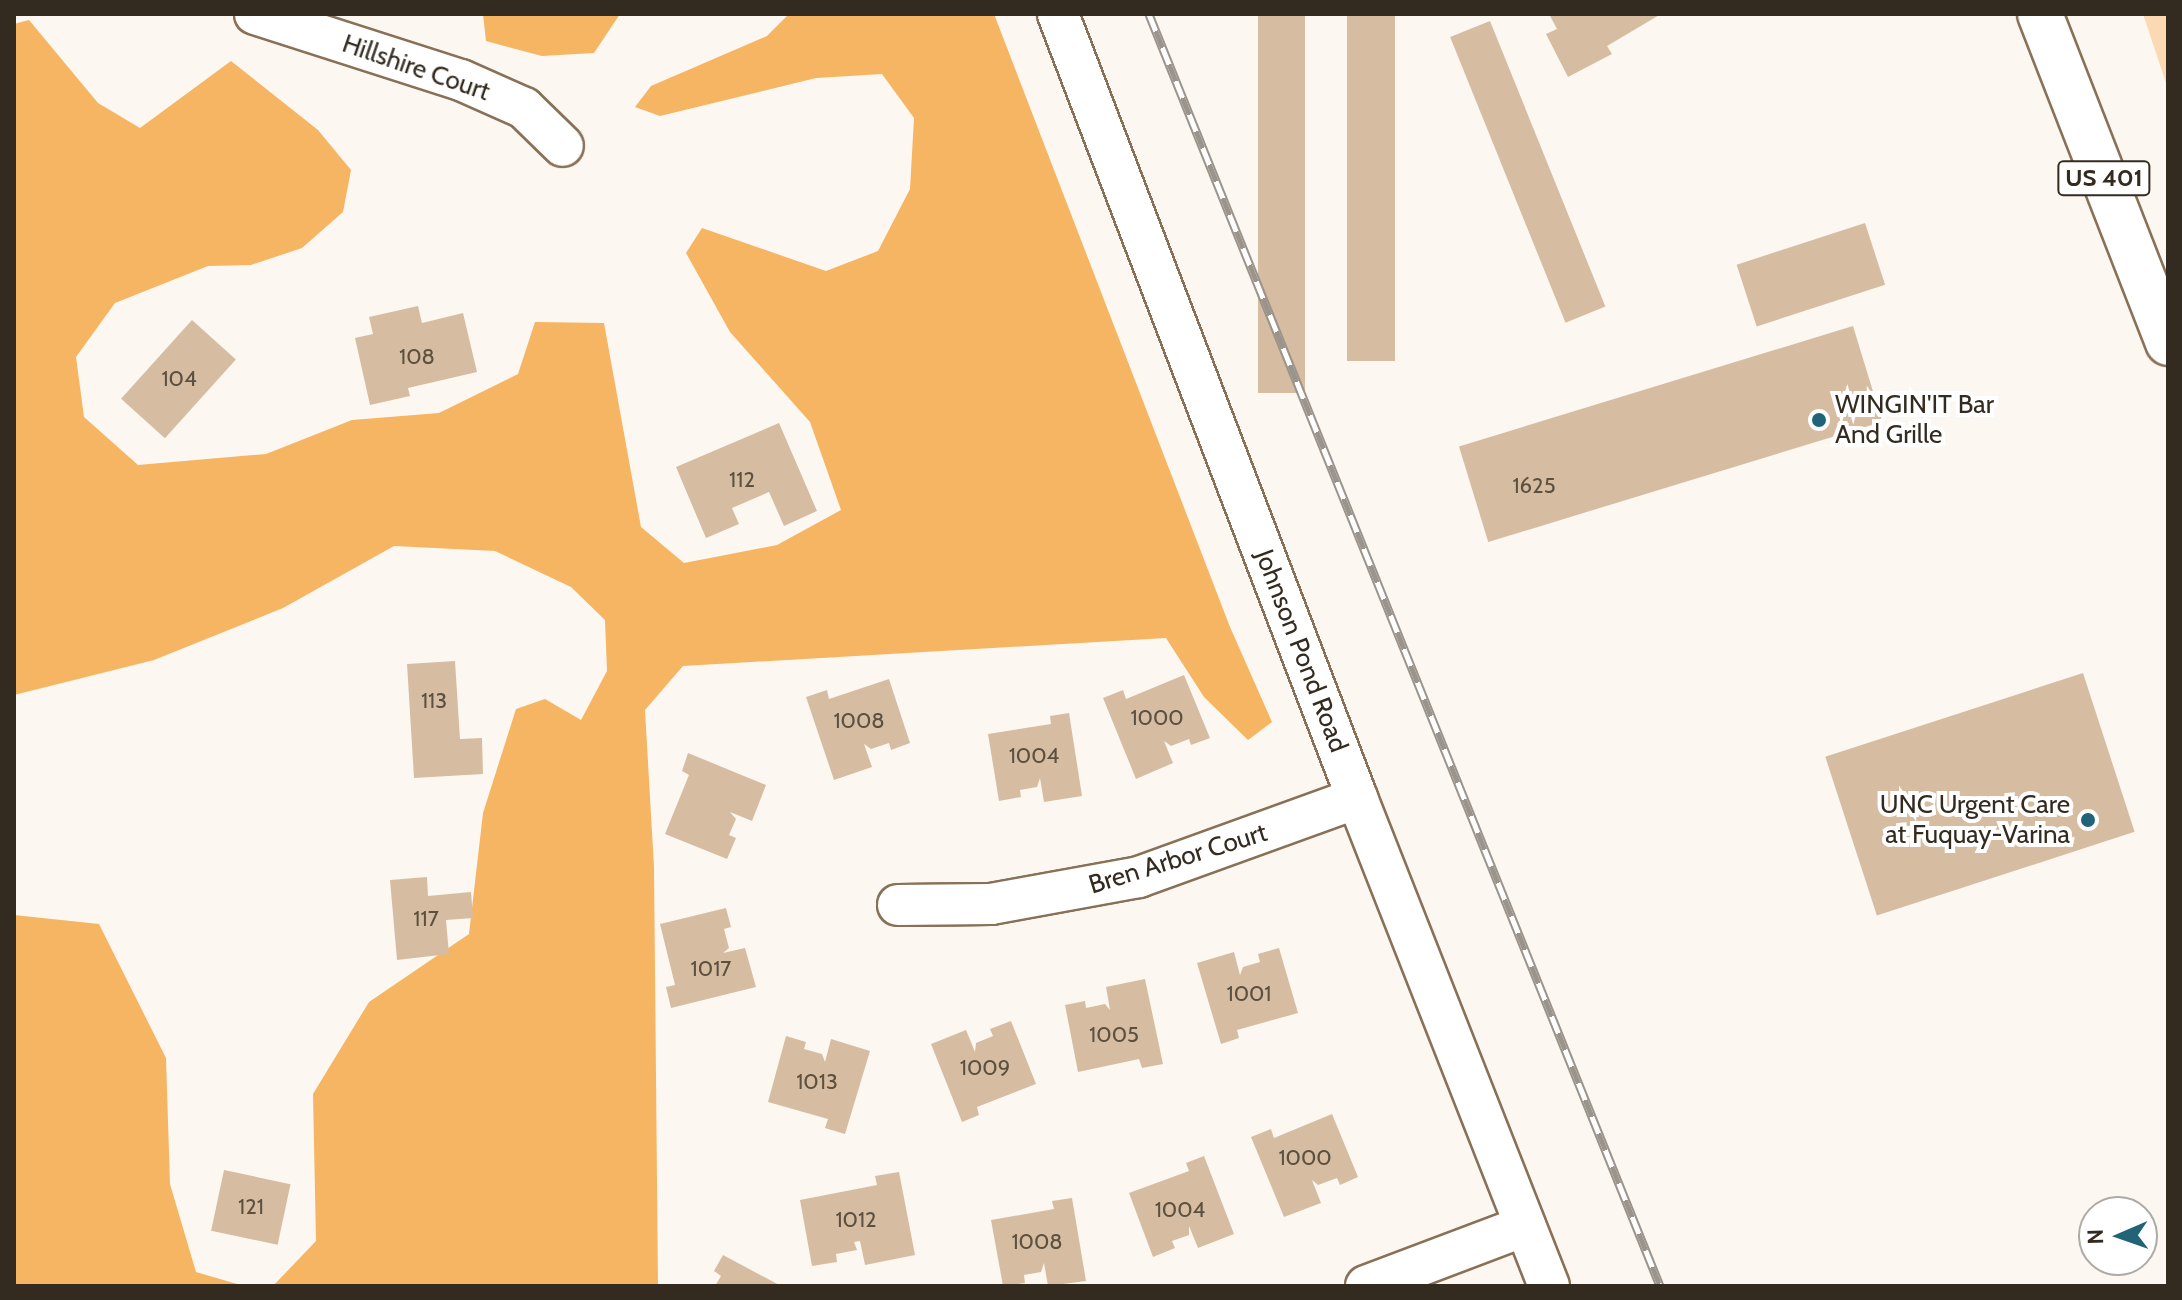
<!DOCTYPE html>
<style>
body{margin:0}
#map{position:relative;width:2182px;height:1300px;overflow:hidden;background:#fcf7f1;font-family:Cabin,sans-serif}
div>[style]{position:absolute}
[style*='--x']{left:calc(var(--x)*1px);top:calc(var(--y)*1px);width:calc(var(--w)*1px);rotate:calc(var(--a)*1deg)}
.green>*{inset:0;background:#fbdab3}
.forest>*{inset:0;background:#f5b563}
.building>*{inset:0;background:#d6bda1;transform-origin:0 0}
.roads{filter:drop-shadow(2px 0 #887157) drop-shadow(-2px 0 #887157) drop-shadow(0 2px #887157) drop-shadow(0 -2px #887157)}
.street>*{height:40px;margin:-20px;padding:0 20px;transform-origin:20px;border-radius:20px;background:#fff}
.highway>*{height:44px;margin:-22px;padding:0 22px;transform-origin:22px;border-radius:22px;background:#fff}
.rail>*{height:9px;margin-top:-4.5px;transform-origin:0;background:repeating-linear-gradient(90deg,#fff 0 18px,#9b948c 0 36px);box-sizing:border-box;border-block:2px solid #9b948c}
.dots>*{width:22px;height:22px;translate:-50% -50%;box-sizing:border-box;border:4px solid #fff;border-radius:50%}
span{translate:-50% -50%;white-space:nowrap;text-align:center;line-height:1.15;-webkit-text-stroke:8px #fff;paint-order:stroke}
.number-label{font-size:22px;color:#5c5040}
.number-label span{-webkit-text-stroke-width:0}
.shield-label span{padding:2px 6px;background:#fff;border:2px solid;border-radius:6px;-webkit-text-stroke-width:0}
.shield-label{font-size:24px;color:#342b20;font-weight:700}
.street-label{font-size:26px;color:#342b20}
.poi-label{font-size:26px;color:#342b20}
.left{translate:0 -50%;text-align:left}
.right{translate:-100% -50%;text-align:right}
.frame{position:absolute;inset:0;border:16px solid #342b20;pointer-events:none}
.north{position:absolute;left:2078px;top:1196px;width:80px;height:80px;box-sizing:border-box;background:#fff;border:2px solid #aeaaa6;border-radius:50%;rotate:268deg;font-size:22px;font-weight:700;line-height:32px;text-align:center;color:#342b20}
.north::after{content:'';display:block;margin:auto;width:28px;height:36px;background:#216377;clip-path:polygon(50% 0,100% 100%,50% 72%,0 100%)}
</style>
<div id="map">
<div class="green">
<i style="clip-path:polygon(2143px 14px,2168px 14px,2168px 89px)"></i>
</div>
<div class="forest">
<i style="clip-path:polygon(483px 14px,620px 14px,594px 53px,542px 56px,486px 41px)"></i>
<i style="clip-path:polygon(789px 14px,994px 14px,1230px 627px,1272px 722px,1248px 740px,1204px 697px,1166px 638px,683px 666px,645px 710px,654px 867px,658px 1286px,273px 1286px,316px 1241px,313px 1094px,369px 1002px,469px 934px,483px 813px,516px 709px,545px 699px,581px 720px,607px 671px,605px 620px,571px 587px,495px 551px,394px 546px,283px 608px,154px 660px,14px 695px,14px 24px,29px 20px,98px 103px,140px 128px,231px 61px,318px 130px,351px 170px,343px 212px,302px 248px,251px 265px,208px 266px,115px 303px,76px 357px,84px 417px,138px 465px,266px 454px,352px 420px,439px 413px,518px 374px,535px 322px,604px 323px,641px 527px,684px 563px,777px 545px,841px 510px,810px 422px,730px 332px,686px 253px,702px 228px,826px 271px,878px 251px,910px 189px,914px 118px,882px 74px,816px 78px,660px 116px,635px 107px,651px 86px,767px 36px)"></i>
<i style="clip-path:polygon(14px 915px,99px 924px,166px 1058px,170px 1184px,196px 1272px,244px 1286px,14px 1286px)"></i>
</div>
<div class="building">
<i style="left:1258px;top:14px;width:47px;height:379px"></i>
<i style="left:1347px;top:14px;width:48px;height:347px"></i>
<i style="clip-path:polygon(1549px 14px,1661px 14px,1607px 46px,1612px 54px,1568px 77px,1546px 34px,1557px 29px)"></i>
<i style="left:1490px;top:21px;width:308px;height:43px;rotate:68deg"></i>
<i style="left:1865px;top:223px;width:65px;height:135px;rotate:72deg"></i>
<i style="clip-path:polygon(418px 306px,422px 323px,463px 313px,477px 372px,408px 388px,410px 396px,370px 405px,355px 338px,373px 334px,369px 317px)"></i>
<i style="left:192px;top:320px;width:59px;height:106px;rotate:42deg"></i>
<i style="left:1853px;top:326px;width:100px;height:412px;rotate:73deg"></i>
<i style="clip-path:polygon(779px 423px,817px 511px,784px 526px,769px 492px,732px 508px,739px 524px,706px 538px,676px 467px)"></i>
<i style="clip-path:polygon(455px 661px,460px 739px,482px 738px,483px 774px,414px 778px,407px 664px)"></i>
<i style="left:2083px;top:673px;width:167px;height:271px;rotate:72deg"></i>
<i style="clip-path:polygon(1184px 675px,1210px 738px,1191px 745px,1189px 739px,1171px 746px,1164px 741px,1173px 763px,1136px 779px,1103px 698px,1123px 690px,1126px 699px)"></i>
<i style="clip-path:polygon(889px 679px,910px 743px,891px 750px,889px 743px,871px 749px,864px 744px,872px 767px,834px 780px,806px 697px,827px 690px,829px 699px)"></i>
<i style="clip-path:polygon(1069px 713px,1082px 796px,1044px 802px,1040px 778px,1037px 787px,1020px 790px,1021px 797px,999px 801px,988px 734px,1051px 724px,1050px 716px)"></i>
<i style="clip-path:polygon(688px 753px,766px 785px,752px 821px,730px 812px,736px 819px,729px 835px,736px 838px,727px 859px,665px 834px,689px 775px,682px 771px)"></i>
<i style="clip-path:polygon(427px 877px,428px 896px,471px 892px,473px 918px,446px 920px,449px 954px,397px 960px,390px 880px)"></i>
<i style="clip-path:polygon(726px 908px,731px 927px,724px 929px,729px 948px,723px 953px,745px 948px,756px 987px,671px 1008px,666px 987px,675px 985px,660px 924px)"></i>
<i style="clip-path:polygon(1279px 948px,1298px 1013px,1237px 1030px,1239px 1038px,1221px 1044px,1197px 963px,1234px 952px,1240px 975px,1243px 967px,1260px 962px,1258px 954px)"></i>
<i style="clip-path:polygon(1145px 979px,1163px 1064px,1142px 1068px,1139px 1059px,1078px 1072px,1065px 1005px,1085px 1001px,1086px 1008px,1105px 1004px,1110px 1010px,1106px 987px)"></i>
<i style="clip-path:polygon(1011px 1021px,1036px 1084px,977px 1107px,979px 1115px,962px 1122px,931px 1044px,966px 1030px,975px 1052px,976px 1043px,993px 1036px,990px 1029px)"></i>
<i style="clip-path:polygon(786px 1036px,806px 1042px,804px 1049px,822px 1054px,825px 1062px,831px 1039px,870px 1051px,845px 1134px,825px 1128px,828px 1119px,768px 1102px)"></i>
<i style="clip-path:polygon(1332px 1114px,1358px 1177px,1340px 1185px,1337px 1178px,1318px 1185px,1312px 1180px,1321px 1203px,1284px 1217px,1251px 1137px,1271px 1129px,1274px 1138px)"></i>
<i style="clip-path:polygon(1204px 1156px,1234px 1234px,1198px 1248px,1189px 1226px,1189px 1235px,1172px 1241px,1175px 1248px,1153px 1257px,1129px 1193px,1189px 1171px,1186px 1163px)"></i>
<i style="left:224px;top:1170px;width:68px;height:62px;rotate:12deg"></i>
<i style="clip-path:polygon(899px 1172px,915px 1255px,865px 1265px,860px 1241px,854px 1242px,857px 1250px,836px 1254px,837px 1262px,812px 1266px,800px 1200px,877px 1185px,875px 1176px)"></i>
<i style="clip-path:polygon(1072px 1198px,1086px 1281px,1048px 1286px,1044px 1263px,1041px 1272px,1024px 1275px,1025px 1283px,1003px 1286px,991px 1220px,1054px 1209px,1052px 1201px)"></i>
<i style="clip-path:polygon(723px 1255px,781px 1286px,715px 1286px,721px 1276px,714px 1271px)"></i>
</div>
<div class="roads">
<div class="street">
<i style="--x:255;--y:14;--w:216;--a:17.8"></i>
<i style="--x:461;--y:80;--w:69;--a:24"></i>
<i style="--x:524;--y:108;--w:54;--a:44.3"></i>
<i style="--x:1058;--y:14;--w:839;--a:69.12"></i>
<i style="--x:1357;--y:798;--w:524;--a:68.52"></i>
<i style="--x:898;--y:905;--w:93;--a:-0.6"></i>
<i style="--x:991;--y:904;--w:150;--a:-10.3"></i>
<i style="--x:1139;--y:877;--w:232;--a:-19.9"></i>
<i style="--x:1366;--y:1286;--w:170;--a:-20.7"></i>
</div>
<div class="highway">
<i style="--x:2040;--y:14;--w:353;--a:68.7"></i>
</div>
</div>
<div class="rail">
<i style="--x:1149;--y:14;--w:1371;--a:68.11"></i>
</div>
<div class="dots">
<i style="left:1819px;top:420px;background:#216377"></i>
<i style="left:2088px;top:820px;background:#216377"></i>
</div>
<div class="number-label">
<span style="left:417px;top:357px">108</span>
<span style="left:179px;top:379px">104</span>
<span style="left:742px;top:480px">112</span>
<span style="left:1534px;top:486px">1625</span>
<span style="left:434px;top:701px">113</span>
<span style="left:1157px;top:718px">1000</span>
<span style="left:859px;top:721px">1008</span>
<span style="left:1034px;top:756px">1004</span>
<span style="left:426px;top:919px">117</span>
<span style="left:711px;top:969px">1017</span>
<span style="left:1249px;top:994px">1001</span>
<span style="left:1114px;top:1035px">1005</span>
<span style="left:985px;top:1068px">1009</span>
<span style="left:817px;top:1082px">1013</span>
<span style="left:1305px;top:1158px">1000</span>
<span style="left:251px;top:1207px">121</span>
<span style="left:1180px;top:1210px">1004</span>
<span style="left:856px;top:1220px">1012</span>
<span style="left:1037px;top:1242px">1008</span>
</div>
<div class="shield-label">
<span style="left:2104px;top:178px">US 401</span>
</div>
<div class="street-label">
<span style="left:416px;top:68px;rotate:19deg">Hillshire Court</span>
<span style="left:1301px;top:651px;rotate:69deg">Johnson Pond Road</span>
<span style="left:1178px;top:859px;rotate:-17deg">Bren Arbor Court</span>
</div>
<div class="poi-label">
<span class="left" style="left:1835px;top:420px">WINGIN'IT Bar<br>And Grille</span>
<span class="right" style="left:2070px;top:820px">UNC Urgent Care<br>at Fuquay-Varina</span>
</div>
<div class="frame"></div>
<div class="north">N</div>
</div>
